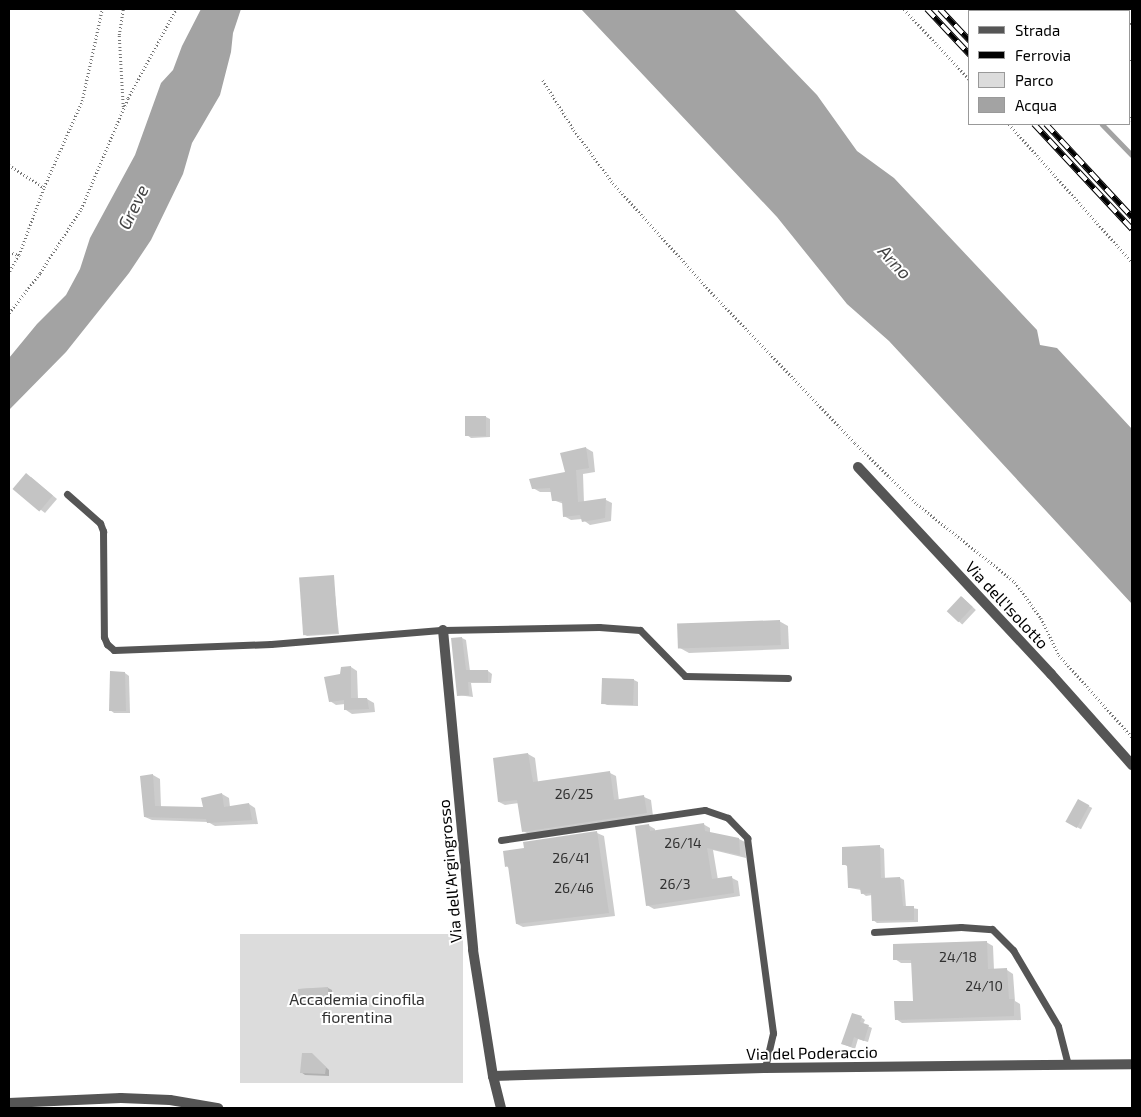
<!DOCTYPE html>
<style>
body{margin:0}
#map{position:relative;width:1141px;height:1117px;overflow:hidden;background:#fff;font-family:"Exo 2",sans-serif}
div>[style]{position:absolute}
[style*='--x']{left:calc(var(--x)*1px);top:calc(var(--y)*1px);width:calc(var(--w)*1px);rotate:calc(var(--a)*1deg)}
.green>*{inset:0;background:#dcdcdc;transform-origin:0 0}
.water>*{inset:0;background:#a3a3a3}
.shadow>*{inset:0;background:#0003;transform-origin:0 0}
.stream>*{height:4.5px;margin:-2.25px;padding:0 2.25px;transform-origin:2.25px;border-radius:2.25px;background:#a3a3a3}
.building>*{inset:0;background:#c4c4c4;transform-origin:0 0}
.path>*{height:2.5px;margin-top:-1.25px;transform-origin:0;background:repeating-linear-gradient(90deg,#777 0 1px,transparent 0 3.5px)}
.lane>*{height:7px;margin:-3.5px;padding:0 3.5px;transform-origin:3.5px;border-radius:3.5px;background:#555}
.street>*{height:10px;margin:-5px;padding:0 5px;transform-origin:5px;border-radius:5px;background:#555}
.rail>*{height:5.5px;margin-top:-2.75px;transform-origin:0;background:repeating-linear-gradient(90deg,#fff 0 11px,#000 0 22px);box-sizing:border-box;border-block:1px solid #000}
span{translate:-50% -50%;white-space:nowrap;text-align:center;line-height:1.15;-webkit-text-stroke:4px #fff;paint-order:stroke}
.number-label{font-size:14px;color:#313131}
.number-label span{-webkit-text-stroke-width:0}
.street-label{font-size:16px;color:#000}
.park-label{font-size:16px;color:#333}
.water-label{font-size:18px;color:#444;font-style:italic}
.frame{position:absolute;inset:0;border:10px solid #000;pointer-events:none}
.legend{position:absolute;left:968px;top:10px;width:162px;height:115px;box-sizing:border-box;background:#fff;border:1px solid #999;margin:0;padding:6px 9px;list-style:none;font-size:15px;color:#000}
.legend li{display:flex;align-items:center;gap:10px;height:25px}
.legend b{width:25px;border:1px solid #999}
</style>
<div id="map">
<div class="green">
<i style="left:240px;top:934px;width:223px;height:149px"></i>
</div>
<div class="water">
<i style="clip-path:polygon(201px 9px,241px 9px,233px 33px,231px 52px,220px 95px,192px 143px,183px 174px,151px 240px,129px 273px,66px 352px,9px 410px,9px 358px,37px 324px,66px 295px,80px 269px,90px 238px,135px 155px,161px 83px,173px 70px,182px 46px)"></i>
<i style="clip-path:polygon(581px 9px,734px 9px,817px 95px,857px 151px,894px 178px,1037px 330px,1040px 345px,1057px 348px,1132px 429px,1132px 604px,889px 341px,847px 304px,777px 217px)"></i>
</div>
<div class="shadow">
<i style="clip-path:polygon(486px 417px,490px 419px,490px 437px,471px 438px,467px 435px)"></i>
<i style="clip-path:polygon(586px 448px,593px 452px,595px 472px,583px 474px,584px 503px,606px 500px,612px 503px,611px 521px,590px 525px,582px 519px,571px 520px,564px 516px,564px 504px,553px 500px,552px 492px,540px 492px,533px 488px,566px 473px,562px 454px)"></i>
<i style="clip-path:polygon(31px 477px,57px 499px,45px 513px,15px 490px)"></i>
<i style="clip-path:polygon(333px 576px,339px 634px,307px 636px,305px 635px)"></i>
<i style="left:962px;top:597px;width:19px;height:20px;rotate:43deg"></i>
<i style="clip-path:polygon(779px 621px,788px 626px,789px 649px,689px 653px,680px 648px)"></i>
<i style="clip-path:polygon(462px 638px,466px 640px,470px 671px,488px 671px,492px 674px,491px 683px,471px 683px,473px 697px,458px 695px)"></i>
<i style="clip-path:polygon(351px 667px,357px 671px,358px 699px,367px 699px,374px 703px,375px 712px,352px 714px,346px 710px,345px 704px,336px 705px,330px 701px,342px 675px)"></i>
<i style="clip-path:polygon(125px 673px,129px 676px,130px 713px,114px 713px,110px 710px)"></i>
<i style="clip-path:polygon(604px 679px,634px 680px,638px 682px,638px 706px,607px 705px,603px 703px)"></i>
<i style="clip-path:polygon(528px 754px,535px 758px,538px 782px,610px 773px,616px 776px,619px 801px,644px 797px,651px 800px,653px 816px,529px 834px,523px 831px,519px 803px,505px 805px,499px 802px,494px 759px)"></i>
<i style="clip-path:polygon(153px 775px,160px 779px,161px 807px,205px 808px,222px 794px,229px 798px,230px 807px,249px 804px,255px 808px,258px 824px,215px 826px,208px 822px,152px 820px,145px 817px,142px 777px)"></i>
<i style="left:1079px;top:801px;width:15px;height:24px;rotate:28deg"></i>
<i style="clip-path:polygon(703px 824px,710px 828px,710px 833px,739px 839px,745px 842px,746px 858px,713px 850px,718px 880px,732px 878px,738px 881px,740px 896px,654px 909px,647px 905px,648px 825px,655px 829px,655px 832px)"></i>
<i style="clip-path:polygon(597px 833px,604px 836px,615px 916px,523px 927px,517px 924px,509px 868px,506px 866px)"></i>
<i style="clip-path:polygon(880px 847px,884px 849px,885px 879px,900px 878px,904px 880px,906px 907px,918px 909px,918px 922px,877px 923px,873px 920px,872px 895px,866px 896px,862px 893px,861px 890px,850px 888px,848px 867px,844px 864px)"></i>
<i style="clip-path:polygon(986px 942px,993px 946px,994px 970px,1007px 970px,1013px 974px,1015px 1001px,1020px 1004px,1021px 1020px,902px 1023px,896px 1019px,914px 1002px,912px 963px,901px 963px,895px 959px)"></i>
<i style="clip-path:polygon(328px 988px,332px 990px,333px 1004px,304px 1004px,300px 1002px,299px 989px)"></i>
<i style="clip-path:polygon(861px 1017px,865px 1020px,863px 1024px,872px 1028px,868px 1042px,858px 1039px,855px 1049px,843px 1044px)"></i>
<i style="clip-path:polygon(312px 1054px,329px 1070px,329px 1076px,305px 1075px,301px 1072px)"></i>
</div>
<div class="stream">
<i style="--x:996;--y:9;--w:3;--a:45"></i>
<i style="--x:1102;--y:124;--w:43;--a:45.9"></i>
</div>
<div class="building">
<i style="left:465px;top:416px;width:21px;height:20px"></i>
<i style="clip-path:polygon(586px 447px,589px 468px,576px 470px,578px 502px,606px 498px,605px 518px,582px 522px,580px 515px,563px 517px,562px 501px,552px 501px,550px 488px,532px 489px,529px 479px,565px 472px,560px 453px)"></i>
<i style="left:26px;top:473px;width:35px;height:21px;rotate:40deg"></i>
<i style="left:334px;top:575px;width:58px;height:35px;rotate:86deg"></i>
<i style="left:961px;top:596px;width:16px;height:21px;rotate:43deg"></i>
<i style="left:780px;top:620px;width:25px;height:103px;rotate:88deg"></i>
<i style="clip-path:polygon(462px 637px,466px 670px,488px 670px,488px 682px,468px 682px,469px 695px,457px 696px,451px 638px)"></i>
<i style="clip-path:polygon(351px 666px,351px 698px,367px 698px,369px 709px,344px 710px,344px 700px,329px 702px,324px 677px,340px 674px,341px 667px)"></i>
<i style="clip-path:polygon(110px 671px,125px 672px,126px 711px,109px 711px)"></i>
<i style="left:602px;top:678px;width:32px;height:26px;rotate:2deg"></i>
<i style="clip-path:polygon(528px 753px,533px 782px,610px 771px,614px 800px,644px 795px,647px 813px,522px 832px,517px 800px,498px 802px,493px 758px)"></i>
<i style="clip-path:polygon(153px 774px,155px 806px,203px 807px,201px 798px,222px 793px,224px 807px,249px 803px,252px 820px,207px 823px,206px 819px,144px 817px,140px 776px)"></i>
<i style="left:1078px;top:799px;width:13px;height:26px;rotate:29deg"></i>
<i style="clip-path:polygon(704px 823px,705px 831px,739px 838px,740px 855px,707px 848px,712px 879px,732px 876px,734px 893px,646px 906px,635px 826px,649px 824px,650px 831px)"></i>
<i style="clip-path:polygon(597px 831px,609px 913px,516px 924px,508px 866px,505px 867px,503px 851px,524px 848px,523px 842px)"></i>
<i style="clip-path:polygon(880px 845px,881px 878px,900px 877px,903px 906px,914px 906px,914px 920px,872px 921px,871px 893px,861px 894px,860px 888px,848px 888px,847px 865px,842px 865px,842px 847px)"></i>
<i style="clip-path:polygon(987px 941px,988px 969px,1007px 968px,1009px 999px,1014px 999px,1014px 1016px,895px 1020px,894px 1001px,913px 1001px,911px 960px,893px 960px,893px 944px)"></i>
<i style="left:328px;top:987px;width:15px;height:30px;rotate:86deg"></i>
<i style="clip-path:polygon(852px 1013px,862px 1016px,860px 1022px,869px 1025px,864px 1041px,854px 1037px,851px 1047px,841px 1044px)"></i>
<i style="clip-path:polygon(302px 1053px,312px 1053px,326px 1067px,325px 1074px,300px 1073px)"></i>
</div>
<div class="path">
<i style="--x:904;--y:9;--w:97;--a:47.1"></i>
<i style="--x:1027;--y:9;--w:4;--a:34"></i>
<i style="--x:1130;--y:24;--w:2;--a:-27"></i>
<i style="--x:1130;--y:60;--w:3;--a:45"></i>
<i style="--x:543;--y:80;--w:59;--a:58.2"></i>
<i style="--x:574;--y:130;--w:66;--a:53.7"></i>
<i style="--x:613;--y:183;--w:151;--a:48"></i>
<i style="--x:714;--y:295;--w:204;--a:46.4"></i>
<i style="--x:855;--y:443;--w:87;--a:44.5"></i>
<i style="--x:917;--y:504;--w:125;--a:38.5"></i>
<i style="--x:1015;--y:582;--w:44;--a:54.2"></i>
<i style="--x:1041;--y:618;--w:41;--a:64.1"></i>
<i style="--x:1059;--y:655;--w:110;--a:48.3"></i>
<i style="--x:123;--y:107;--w:72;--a:-93.2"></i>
<i style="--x:119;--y:35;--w:26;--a:-81"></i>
<i style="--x:1130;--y:117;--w:4;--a:56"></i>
<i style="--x:1009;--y:124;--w:185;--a:48.3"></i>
<i style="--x:9;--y:165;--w:40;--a:32.9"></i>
<i style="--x:9;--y:252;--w:10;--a:17"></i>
<i style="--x:19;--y:255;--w:21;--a:119"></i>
<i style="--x:19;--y:255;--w:72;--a:-69.8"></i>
<i style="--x:44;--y:187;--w:94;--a:-66.2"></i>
<i style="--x:82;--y:101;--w:94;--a:-77.7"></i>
<i style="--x:9;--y:313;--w:51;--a:-52.2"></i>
<i style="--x:40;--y:273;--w:76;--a:-57.4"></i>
<i style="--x:81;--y:209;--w:121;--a:-67.1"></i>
<i style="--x:128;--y:98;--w:101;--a:-61.7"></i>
</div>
<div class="lane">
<i style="--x:67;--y:494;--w:44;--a:41.3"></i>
<i style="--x:100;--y:523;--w:9;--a:69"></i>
<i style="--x:103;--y:531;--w:106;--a:89.5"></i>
<i style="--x:104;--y:637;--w:8;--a:67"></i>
<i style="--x:107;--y:644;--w:9;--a:41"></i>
<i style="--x:114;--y:650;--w:157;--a:-2.2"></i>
<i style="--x:271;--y:644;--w:173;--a:-4.7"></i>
<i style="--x:443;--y:630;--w:156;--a:-1.1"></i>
<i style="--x:599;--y:627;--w:41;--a:4.2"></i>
<i style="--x:640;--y:630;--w:64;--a:45.6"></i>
<i style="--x:685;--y:676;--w:103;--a:1.1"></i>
<i style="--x:501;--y:840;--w:206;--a:-8.4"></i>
<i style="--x:705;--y:810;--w:24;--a:19"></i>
<i style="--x:728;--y:818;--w:28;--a:46"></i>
<i style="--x:747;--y:838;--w:197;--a:82.4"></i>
<i style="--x:773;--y:1033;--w:36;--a:103"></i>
<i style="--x:874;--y:932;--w:87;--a:-3.3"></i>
<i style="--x:961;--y:927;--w:31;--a:4"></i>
<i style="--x:992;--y:929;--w:30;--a:45"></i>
<i style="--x:1013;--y:950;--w:88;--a:59.4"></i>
<i style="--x:1058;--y:1026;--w:40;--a:75.6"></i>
</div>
<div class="street">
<i style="--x:858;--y:467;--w:283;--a:47"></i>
<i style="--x:1051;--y:674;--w:122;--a:48.3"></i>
<i style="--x:443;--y:630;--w:321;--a:84.6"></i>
<i style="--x:473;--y:950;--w:128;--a:81"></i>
<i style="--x:493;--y:1076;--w:33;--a:76"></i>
<i style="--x:493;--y:1076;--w:272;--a:-1.7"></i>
<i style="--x:765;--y:1068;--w:367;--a:-0.6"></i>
<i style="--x:9;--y:1103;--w:112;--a:-2.6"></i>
<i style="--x:121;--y:1098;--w:49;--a:2.3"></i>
<i style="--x:170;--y:1100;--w:49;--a:9.5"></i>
</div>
<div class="rail">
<i style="--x:927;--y:9;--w:63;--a:46.9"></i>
<i style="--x:940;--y:9;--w:44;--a:46.8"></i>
<i style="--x:1034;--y:124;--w:144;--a:47"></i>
<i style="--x:1046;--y:124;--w:127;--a:47.2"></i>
</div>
<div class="number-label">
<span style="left:574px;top:794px">26/25</span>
<span style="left:683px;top:843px">26/14</span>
<span style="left:571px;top:858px">26/41</span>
<span style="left:675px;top:884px">26/3</span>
<span style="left:574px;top:888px">26/46</span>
<span style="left:958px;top:957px">24/18</span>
<span style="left:984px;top:986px">24/10</span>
</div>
<div class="street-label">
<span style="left:1007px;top:605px;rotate:47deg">Via dell'Isolotto</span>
<span style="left:450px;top:871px;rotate:-95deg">Via dell'Argingrosso</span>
<span style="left:812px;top:1053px;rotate:-1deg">Via del Poderaccio</span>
</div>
<div class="park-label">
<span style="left:357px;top:1008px">Accademia cinofila<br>fiorentina</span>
</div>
<div class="water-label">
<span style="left:133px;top:207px;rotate:-64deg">Greve</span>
<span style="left:895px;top:262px;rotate:47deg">Arno</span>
</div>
<div class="frame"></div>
<ul class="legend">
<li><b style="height:6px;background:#555"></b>Strada</li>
<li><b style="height:6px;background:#000"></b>Ferrovia</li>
<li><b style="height:14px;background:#dcdcdc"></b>Parco</li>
<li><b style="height:14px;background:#a3a3a3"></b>Acqua</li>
</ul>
</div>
